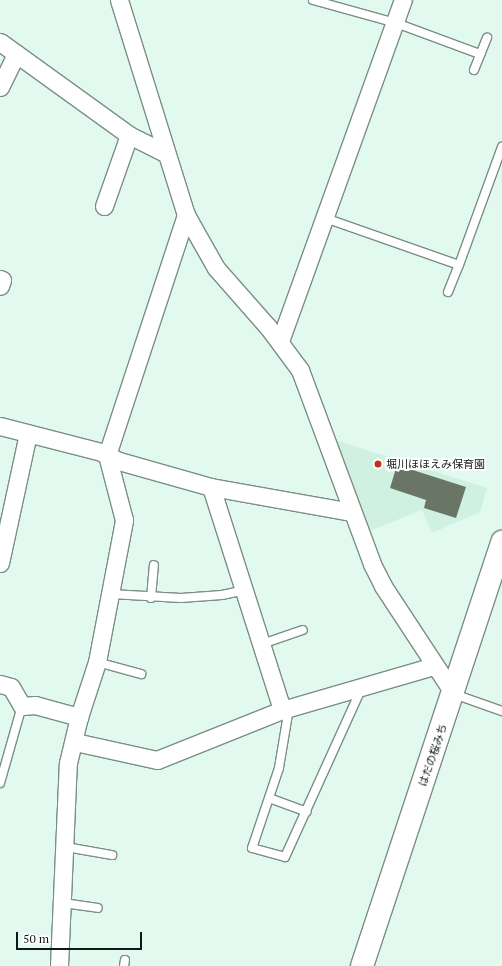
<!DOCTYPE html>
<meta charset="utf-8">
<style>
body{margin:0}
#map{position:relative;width:502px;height:966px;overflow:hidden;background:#e1f9ee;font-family:"PT Serif","Noto Sans JP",serif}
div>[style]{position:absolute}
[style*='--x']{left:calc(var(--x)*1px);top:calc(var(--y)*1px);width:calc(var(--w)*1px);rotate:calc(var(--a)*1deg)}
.built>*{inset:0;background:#d0f0e1}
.building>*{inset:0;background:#697666}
.roads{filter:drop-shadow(1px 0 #7a8f85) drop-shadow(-1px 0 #7a8f85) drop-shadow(0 1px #7a8f85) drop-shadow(0 -1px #7a8f85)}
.lane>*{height:8px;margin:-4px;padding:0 4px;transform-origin:4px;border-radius:4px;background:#fff}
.street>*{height:17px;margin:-8.5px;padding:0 8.5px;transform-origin:8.5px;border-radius:8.5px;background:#fff}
.secondary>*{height:22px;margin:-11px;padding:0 11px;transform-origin:11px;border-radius:11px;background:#fff}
.dots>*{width:11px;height:11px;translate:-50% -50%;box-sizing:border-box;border:2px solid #fff;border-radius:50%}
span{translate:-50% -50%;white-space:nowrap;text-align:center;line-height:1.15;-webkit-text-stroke:4px #fff;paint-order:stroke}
.poi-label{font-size:11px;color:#0f1814}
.left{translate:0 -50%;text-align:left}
.street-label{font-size:11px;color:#0f1814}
.scale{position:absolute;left:16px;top:932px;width:126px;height:18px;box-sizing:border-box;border:2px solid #0f1814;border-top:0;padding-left:5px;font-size:12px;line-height:14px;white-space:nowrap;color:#0f1814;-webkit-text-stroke:3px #fff;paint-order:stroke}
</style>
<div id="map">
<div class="built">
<i style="clip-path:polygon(335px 440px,487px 488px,480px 512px,432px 533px,422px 510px,369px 531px)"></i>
</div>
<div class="building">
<i style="clip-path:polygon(397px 465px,466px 487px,456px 518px,424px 508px,426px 500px,390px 488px)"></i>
</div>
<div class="roads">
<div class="lane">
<i style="--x:313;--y:0;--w:86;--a:15.5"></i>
<i style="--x:396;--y:23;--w:90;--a:20.3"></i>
<i style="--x:474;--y:70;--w:35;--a:-68"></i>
<i style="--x:325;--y:218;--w:142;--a:19.3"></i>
<i style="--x:459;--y:265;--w:126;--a:-70"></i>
<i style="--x:448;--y:292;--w:29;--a:-68"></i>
<i style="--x:111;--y:594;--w:70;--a:3.3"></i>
<i style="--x:181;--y:598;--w:41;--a:-4.2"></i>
<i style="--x:222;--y:595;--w:24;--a:-12"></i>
<i style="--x:151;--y:598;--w:33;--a:-85"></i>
<i style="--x:262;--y:644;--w:43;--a:-18.9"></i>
<i style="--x:97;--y:662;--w:46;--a:15.3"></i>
<i style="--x:454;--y:694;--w:51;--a:19.5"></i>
<i style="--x:289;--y:708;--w:61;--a:99.5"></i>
<i style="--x:279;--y:768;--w:84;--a:108.6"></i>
<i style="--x:252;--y:848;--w:34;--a:15"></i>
<i style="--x:285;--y:857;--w:187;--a:-65.6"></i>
<i style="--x:0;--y:783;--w:80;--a:-74.1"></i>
<i style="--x:269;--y:798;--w:40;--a:20.2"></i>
<i style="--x:66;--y:847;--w:47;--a:9.9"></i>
<i style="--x:63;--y:903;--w:35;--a:8"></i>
<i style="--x:124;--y:966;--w:6;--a:-81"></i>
</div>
<div class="street">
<i style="--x:119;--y:0;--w:225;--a:72.7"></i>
<i style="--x:186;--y:215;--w:61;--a:60.5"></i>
<i style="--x:216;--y:268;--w:79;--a:48.6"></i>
<i style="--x:268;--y:327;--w:54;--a:53.3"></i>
<i style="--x:300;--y:370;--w:207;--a:69.6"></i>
<i style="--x:372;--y:564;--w:25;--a:63"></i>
<i style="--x:383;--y:586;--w:129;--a:56.7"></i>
<i style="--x:0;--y:42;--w:159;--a:35.8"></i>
<i style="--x:129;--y:135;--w:40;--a:26.6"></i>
<i style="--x:0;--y:87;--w:37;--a:-64"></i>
<i style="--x:104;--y:206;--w:75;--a:-70.6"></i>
<i style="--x:0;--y:279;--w:2;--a:27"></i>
<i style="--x:2;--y:280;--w:6;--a:108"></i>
<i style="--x:280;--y:341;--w:363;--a:-70.2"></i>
<i style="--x:0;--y:426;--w:104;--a:14.4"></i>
<i style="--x:101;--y:452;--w:20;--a:27"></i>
<i style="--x:119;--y:461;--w:96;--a:15.8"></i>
<i style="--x:211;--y:487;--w:142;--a:10.1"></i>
<i style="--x:211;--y:487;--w:234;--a:72.3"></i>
<i style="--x:0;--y:563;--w:132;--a:-77.8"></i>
<i style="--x:0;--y:684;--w:11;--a:15"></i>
<i style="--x:11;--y:687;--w:22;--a:60"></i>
<i style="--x:22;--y:706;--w:13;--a:-4"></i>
<i style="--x:35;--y:705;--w:46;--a:15.3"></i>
<i style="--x:75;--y:742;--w:84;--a:12.4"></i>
<i style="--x:157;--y:760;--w:135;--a:-21.8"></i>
<i style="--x:282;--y:710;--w:157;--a:-16.2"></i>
<i style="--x:59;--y:966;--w:203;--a:-87.5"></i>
<i style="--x:68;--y:763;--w:47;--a:-76.6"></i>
<i style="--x:79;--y:717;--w:58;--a:-71.9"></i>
<i style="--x:97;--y:662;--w:145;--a:-79.2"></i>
<i style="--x:124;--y:520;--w:67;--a:-104.7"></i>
<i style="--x:107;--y:455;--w:253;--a:-71.8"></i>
</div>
<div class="secondary">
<i style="--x:362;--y:966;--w:447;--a:-71.7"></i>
</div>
</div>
<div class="dots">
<i style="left:378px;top:464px;background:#be331b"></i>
</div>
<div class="poi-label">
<span class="left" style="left:386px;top:464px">堀川ほほえみ保育園</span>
</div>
<div class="street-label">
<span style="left:433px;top:755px;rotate:-71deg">はだの桜みち</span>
</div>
<div class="scale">50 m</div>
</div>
